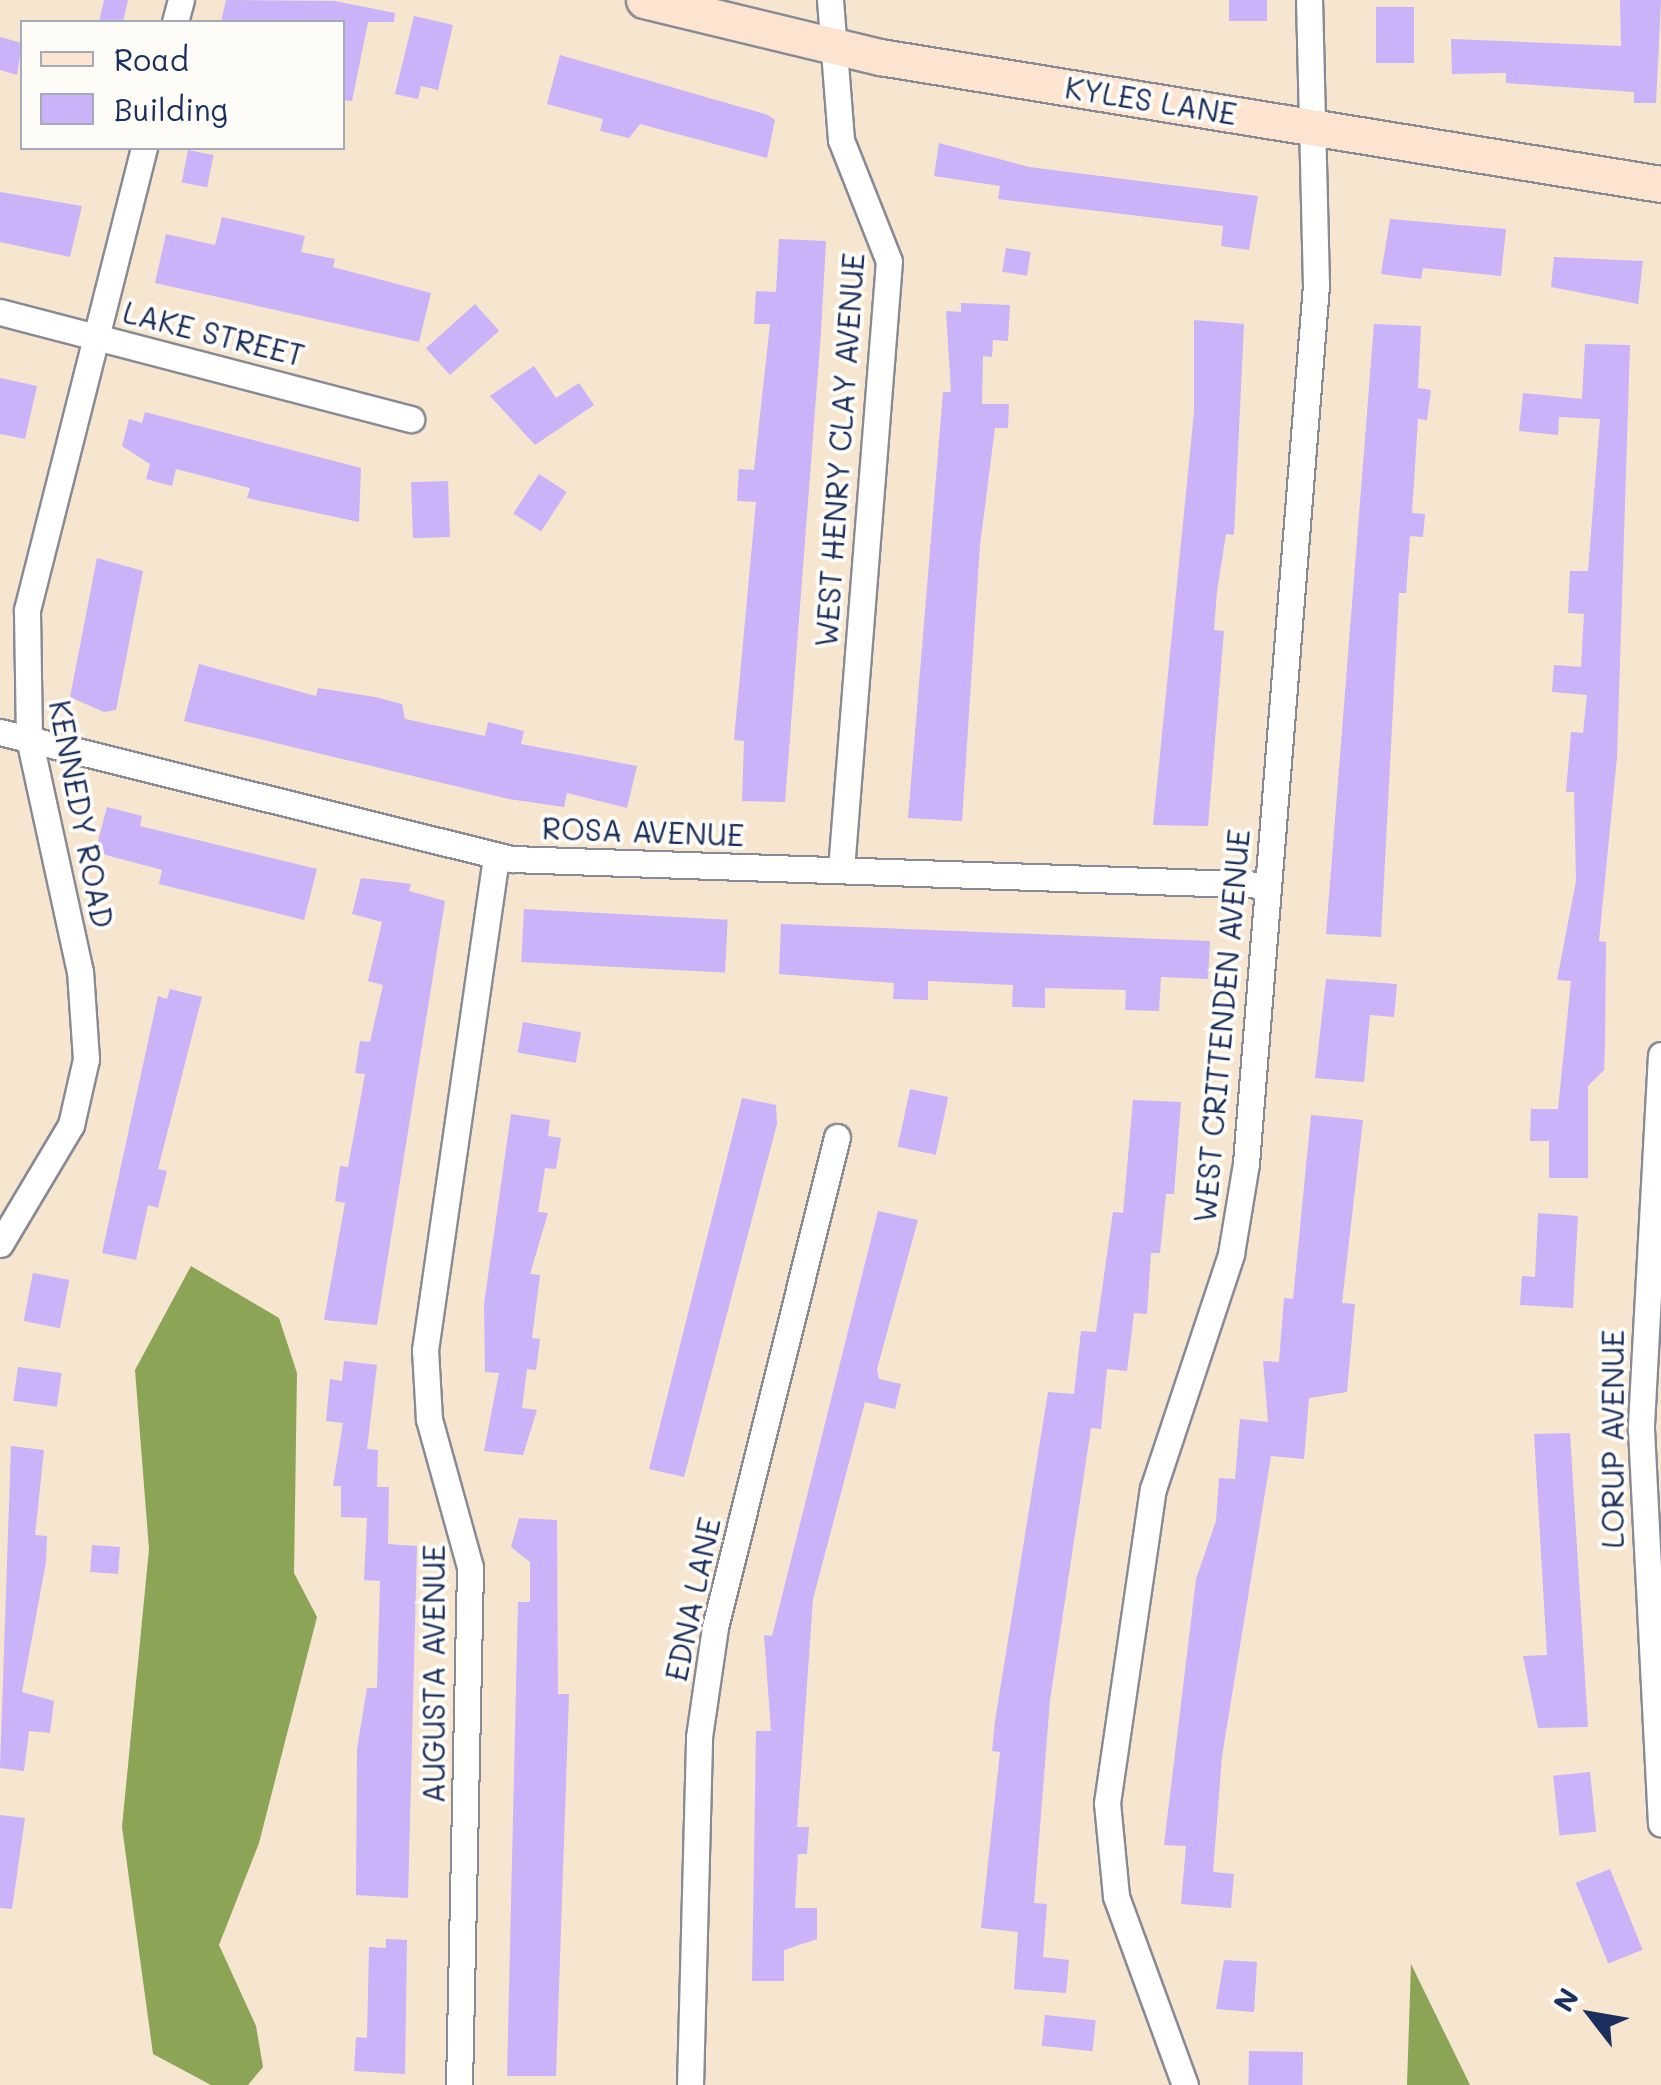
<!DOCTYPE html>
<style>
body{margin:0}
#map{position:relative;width:1661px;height:2085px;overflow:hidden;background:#f6e5cf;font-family:Mali,sans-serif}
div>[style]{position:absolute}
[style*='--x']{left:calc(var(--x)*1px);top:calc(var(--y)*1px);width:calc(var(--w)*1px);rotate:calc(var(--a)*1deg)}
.forest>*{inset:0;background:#8ba456}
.building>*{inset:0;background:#cab3f8;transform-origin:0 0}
.roads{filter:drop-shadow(2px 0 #888a96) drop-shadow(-2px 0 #888a96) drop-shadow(0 2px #888a96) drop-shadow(0 -2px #888a96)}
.minor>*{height:25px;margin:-12.5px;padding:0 12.5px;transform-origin:12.5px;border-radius:12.5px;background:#fff}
.secondary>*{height:35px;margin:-17.5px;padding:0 17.5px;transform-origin:17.5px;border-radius:17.5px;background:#fde4d0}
span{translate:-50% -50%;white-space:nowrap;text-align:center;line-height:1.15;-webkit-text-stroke:8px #fdfcf7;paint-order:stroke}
.street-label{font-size:30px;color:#1b2f5e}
.legend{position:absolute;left:20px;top:20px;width:325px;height:130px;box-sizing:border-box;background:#fdfcf7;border:2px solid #a3aaba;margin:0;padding:12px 18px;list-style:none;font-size:30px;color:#1b2f5e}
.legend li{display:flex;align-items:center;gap:20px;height:50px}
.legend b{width:50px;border:2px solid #a3aaba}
.north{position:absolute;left:1541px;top:1965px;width:100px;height:100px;-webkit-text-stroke:8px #fdfcf7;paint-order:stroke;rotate:301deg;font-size:28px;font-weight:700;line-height:40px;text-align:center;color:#1b2f5e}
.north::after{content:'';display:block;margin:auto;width:35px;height:45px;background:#1b2f5e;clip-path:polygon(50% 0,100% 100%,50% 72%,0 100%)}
</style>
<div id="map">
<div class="forest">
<i style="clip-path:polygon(191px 1266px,279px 1318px,297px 1373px,294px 1573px,317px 1617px,259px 1843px,219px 1945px,256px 2026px,263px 2067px,248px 2085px,211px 2085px,153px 2054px,122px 1827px,149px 1549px,135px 1370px)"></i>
<i style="clip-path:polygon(1411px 1964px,1470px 2085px,1407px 2085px)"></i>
</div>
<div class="building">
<i style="clip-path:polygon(104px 0,128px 0,123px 22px,99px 22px)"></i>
<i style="clip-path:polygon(226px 0,335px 1px,395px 13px,394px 22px,368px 22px,352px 101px,342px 100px,342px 22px,221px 22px)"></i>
<i style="left:1229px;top:0;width:38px;height:21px"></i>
<i style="clip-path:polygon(1620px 0,1661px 0,1656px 103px,1634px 103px,1634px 92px,1506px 83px,1506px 73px,1452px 74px,1451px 39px,1621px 46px)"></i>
<i style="left:1376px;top:7px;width:38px;height:56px"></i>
<i style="clip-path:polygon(414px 16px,453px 25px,438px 90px,421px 86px,418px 99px,395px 94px)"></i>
<i style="clip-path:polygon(0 37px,22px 43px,17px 75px,0 70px)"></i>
<i style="clip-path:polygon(560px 55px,768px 115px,775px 120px,767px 158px,640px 124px,629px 138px,600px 131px,603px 119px,547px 104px)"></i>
<i style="clip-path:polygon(939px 143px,1029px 167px,1258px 196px,1249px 250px,1221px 246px,1223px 226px,998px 199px,1000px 186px,934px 176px)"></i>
<i style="left:188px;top:150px;width:26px;height:33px;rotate:11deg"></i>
<i style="clip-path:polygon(0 192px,82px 206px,70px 257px,0 242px)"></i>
<i style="clip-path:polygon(222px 217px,305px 236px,301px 252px,335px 259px,333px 267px,431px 293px,419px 342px,155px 283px,166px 234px,215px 245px)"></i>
<i style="clip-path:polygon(1390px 219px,1506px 229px,1501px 276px,1423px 268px,1421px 279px,1381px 274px)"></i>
<i style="clip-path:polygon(779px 239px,826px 241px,821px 332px,785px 802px,742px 801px,744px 741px,734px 740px,756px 502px,737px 501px,739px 469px,754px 470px,770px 324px,754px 324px,756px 291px,776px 292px)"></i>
<i style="left:1006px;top:248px;width:25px;height:24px;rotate:9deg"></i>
<i style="clip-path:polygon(1554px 257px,1643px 261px,1638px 304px,1551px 287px)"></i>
<i style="clip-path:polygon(961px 303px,1010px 305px,1008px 341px,993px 340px,992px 357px,983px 356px,982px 404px,1009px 404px,1008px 428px,995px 428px,980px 545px,962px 821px,908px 818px,943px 392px,951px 392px,946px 311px,961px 312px)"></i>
<i style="left:475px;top:304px;width:36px;height:66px;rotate:48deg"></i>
<i style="clip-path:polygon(1194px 320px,1244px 324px,1234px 535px,1226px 534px,1217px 591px,1214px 630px,1224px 631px,1208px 826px,1153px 825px,1194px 412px)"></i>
<i style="clip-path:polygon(1374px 324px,1421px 326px,1418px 388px,1431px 390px,1427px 420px,1418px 419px,1412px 513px,1425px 514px,1423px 537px,1410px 536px,1406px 593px,1399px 593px,1381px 937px,1326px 934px)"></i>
<i style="clip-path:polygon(1585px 344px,1630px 345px,1617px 757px,1599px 941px,1606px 942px,1605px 1046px,1604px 1070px,1588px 1086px,1588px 1178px,1549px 1178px,1549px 1141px,1530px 1141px,1531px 1109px,1558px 1109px,1571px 981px,1557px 980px,1576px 881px,1574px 792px,1566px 792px,1571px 732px,1583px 733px,1587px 695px,1552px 692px,1554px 665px,1581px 667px,1584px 614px,1568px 613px,1570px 571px,1588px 571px,1600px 419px,1559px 417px,1558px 435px,1519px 431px,1523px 393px,1582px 399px)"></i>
<i style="clip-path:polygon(534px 366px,556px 398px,579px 383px,594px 405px,535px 445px,490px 396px)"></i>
<i style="clip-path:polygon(0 378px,37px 386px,25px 439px,0 434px)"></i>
<i style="clip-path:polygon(145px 412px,361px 468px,359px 522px,247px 498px,250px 488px,176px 469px,172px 486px,146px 479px,150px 464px,122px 446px,129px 419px,142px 423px)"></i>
<i style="left:539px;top:474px;width:33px;height:47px;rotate:33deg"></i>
<i style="left:448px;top:481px;width:56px;height:37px;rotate:88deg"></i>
<i style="clip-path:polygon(97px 558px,143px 571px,116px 710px,104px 712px,70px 697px)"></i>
<i style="clip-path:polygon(199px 664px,316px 696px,318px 688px,375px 697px,402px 704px,405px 719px,485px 736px,488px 722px,524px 731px,521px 744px,637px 766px,627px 808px,567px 793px,564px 807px,509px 799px,184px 721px)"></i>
<i style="clip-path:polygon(107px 807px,142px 816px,140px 826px,317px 869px,304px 920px,159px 884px,162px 870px,95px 852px)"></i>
<i style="clip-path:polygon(361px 878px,411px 884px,409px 891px,445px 901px,377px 1325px,324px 1320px,345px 1203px,335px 1201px,340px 1166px,348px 1167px,365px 1074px,355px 1073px,360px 1041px,370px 1042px,383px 985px,368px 981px,382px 922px,352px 914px)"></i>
<i style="left:524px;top:909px;width:204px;height:53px;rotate:3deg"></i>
<i style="clip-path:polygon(781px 924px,1210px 941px,1208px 979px,1161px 977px,1159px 1011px,1125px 1010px,1126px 990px,1045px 988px,1045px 1008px,1012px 1007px,1013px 985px,928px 981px,928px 1000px,893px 999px,894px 983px,779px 974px)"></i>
<i style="clip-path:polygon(1326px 979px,1397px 984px,1394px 1017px,1370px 1015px,1364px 1082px,1315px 1078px)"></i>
<i style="clip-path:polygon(170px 989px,202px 997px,158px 1169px,167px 1171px,158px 1208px,148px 1205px,136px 1260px,102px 1253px,158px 996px,167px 999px)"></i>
<i style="left:523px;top:1022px;width:59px;height:31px;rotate:10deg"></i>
<i style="left:910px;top:1089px;width:39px;height:59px;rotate:12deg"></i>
<i style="clip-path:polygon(742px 1098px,776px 1105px,777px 1124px,684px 1477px,649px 1469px)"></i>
<i style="clip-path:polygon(1133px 1100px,1181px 1102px,1174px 1194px,1166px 1194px,1160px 1253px,1151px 1253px,1147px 1314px,1134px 1313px,1127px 1371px,1107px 1369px,1101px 1429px,1091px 1428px,1050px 1700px,1034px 1903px,1047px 1904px,1043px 1957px,1069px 1960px,1066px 1993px,1014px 1989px,1018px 1932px,981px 1928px,1000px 1752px,992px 1751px,995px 1721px,1048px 1392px,1074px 1394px,1081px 1331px,1096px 1332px,1113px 1212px,1123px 1213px)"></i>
<i style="clip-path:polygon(511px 1114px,550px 1120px,548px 1136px,561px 1138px,556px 1169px,545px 1168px,538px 1212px,548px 1213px,530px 1274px,540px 1275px,532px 1338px,540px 1339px,536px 1370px,527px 1369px,522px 1408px,537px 1410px,523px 1455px,484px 1451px,499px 1373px,485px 1372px,484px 1304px)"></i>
<i style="clip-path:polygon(1311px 1115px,1363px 1120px,1342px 1303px,1355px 1304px,1347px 1392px,1309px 1398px,1304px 1459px,1271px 1456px,1222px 1756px,1213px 1872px,1234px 1874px,1231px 1908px,1181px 1904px,1186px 1846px,1164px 1845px,1196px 1579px,1216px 1521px,1219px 1478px,1235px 1479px,1240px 1419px,1268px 1422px,1263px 1361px,1279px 1362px,1284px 1298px,1293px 1299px)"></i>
<i style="clip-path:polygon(878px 1211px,918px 1220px,877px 1369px,879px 1379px,901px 1384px,895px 1409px,865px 1402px,813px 1599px,797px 1827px,809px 1827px,807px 1854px,798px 1854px,795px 1908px,817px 1908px,817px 1939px,784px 1950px,784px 1981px,752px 1981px,756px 1731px,771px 1731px,764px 1635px,772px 1636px)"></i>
<i style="clip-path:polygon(1538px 1213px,1578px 1216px,1573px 1308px,1520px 1305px,1522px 1276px,1535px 1277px)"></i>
<i style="left:33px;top:1273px;width:37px;height:49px;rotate:11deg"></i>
<i style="clip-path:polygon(344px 1361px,377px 1365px,367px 1449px,378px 1450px,377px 1487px,389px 1487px,388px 1544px,417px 1546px,408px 1898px,356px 1895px,357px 1749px,367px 1688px,377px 1688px,380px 1581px,364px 1580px,367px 1518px,341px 1517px,341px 1486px,333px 1486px,343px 1423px,326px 1421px,330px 1379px,342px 1381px)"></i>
<i style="left:18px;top:1367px;width:44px;height:34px;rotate:8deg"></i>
<i style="clip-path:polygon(1570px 1433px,1588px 1727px,1538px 1728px,1523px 1656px,1547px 1655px,1534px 1434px)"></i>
<i style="clip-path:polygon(11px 1446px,44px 1450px,35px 1535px,47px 1536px,46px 1562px,22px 1692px,54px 1701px,50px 1733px,29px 1731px,24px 1771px,0 1768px)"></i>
<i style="clip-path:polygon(519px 1518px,557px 1520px,558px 1694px,569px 1694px,556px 2076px,507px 2076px,518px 1602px,530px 1602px,530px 1562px,511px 1547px)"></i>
<i style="left:92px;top:1545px;width:28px;height:27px;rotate:4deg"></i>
<i style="left:1590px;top:1772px;width:60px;height:37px;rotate:84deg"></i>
<i style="clip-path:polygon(0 1815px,25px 1818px,12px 1909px,0 1908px)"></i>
<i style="left:1610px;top:1869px;width:87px;height:37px;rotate:68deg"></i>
<i style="clip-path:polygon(386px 1939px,407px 1940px,405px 2074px,354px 2071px,356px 2037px,367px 2038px,369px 1947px,386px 1948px)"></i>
<i style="clip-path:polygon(1224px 1960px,1257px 1962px,1254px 2012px,1216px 2009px)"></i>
<i style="left:1045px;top:2015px;width:51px;height:31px;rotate:6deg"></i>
<i style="left:1249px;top:2051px;width:54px;height:34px;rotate:1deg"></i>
</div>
<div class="roads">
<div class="minor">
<i style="--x:830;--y:0;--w:140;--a:85.5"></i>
<i style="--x:841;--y:140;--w:130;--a:68.4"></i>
<i style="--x:889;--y:261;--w:611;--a:94.51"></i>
<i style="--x:175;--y:22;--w:23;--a:-75"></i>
<i style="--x:0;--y:312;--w:425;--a:14.6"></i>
<i style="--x:0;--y:732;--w:527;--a:13.96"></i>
<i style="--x:511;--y:859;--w:757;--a:1.97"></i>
<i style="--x:1661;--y:1055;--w:375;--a:93.1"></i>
<i style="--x:1641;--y:1429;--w:395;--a:87.1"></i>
<i style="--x:0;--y:1244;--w:139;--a:-59.2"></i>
<i style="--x:71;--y:1125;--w:68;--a:-77.2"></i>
<i style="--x:86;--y:1059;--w:87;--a:-93.9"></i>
<i style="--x:80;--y:972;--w:239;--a:-102.3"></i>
<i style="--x:29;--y:739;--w:129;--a:-90.9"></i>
<i style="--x:27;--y:610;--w:477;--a:-75.8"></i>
<i style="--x:459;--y:2085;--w:518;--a:-88.78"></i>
<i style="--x:470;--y:1567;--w:154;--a:-105.5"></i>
<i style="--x:429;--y:1419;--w:69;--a:-93.3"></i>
<i style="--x:425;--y:1350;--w:499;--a:-81.8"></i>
<i style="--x:690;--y:2085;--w:348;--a:-88.5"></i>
<i style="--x:699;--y:1737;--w:111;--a:-81.7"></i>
<i style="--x:715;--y:1627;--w:505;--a:-76.02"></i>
<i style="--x:1185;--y:2085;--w:201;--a:-110.1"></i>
<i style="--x:1116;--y:1896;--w:93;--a:-95.5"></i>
<i style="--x:1107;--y:1803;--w:317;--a:-81.7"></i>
<i style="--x:1153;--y:1489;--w:248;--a:-71.6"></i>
<i style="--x:1231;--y:1254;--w:92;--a:-80.6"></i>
<i style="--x:1246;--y:1163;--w:881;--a:-85.44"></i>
<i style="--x:1316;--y:285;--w:285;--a:-91.4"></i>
</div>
<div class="secondary">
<i style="--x:644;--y:0;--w:243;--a:13.6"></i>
<i style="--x:880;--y:57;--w:791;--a:9.24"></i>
</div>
</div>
<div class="street-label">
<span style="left:1151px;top:100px;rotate:9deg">KYLES LANE</span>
<span style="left:214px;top:333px;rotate:14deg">LAKE STREET</span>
<span style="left:839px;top:450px;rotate:-86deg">WEST HENRY CLAY AVENUE</span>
<span style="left:82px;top:814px;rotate:79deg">KENNEDY ROAD</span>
<span style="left:643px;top:831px;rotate:2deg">ROSA AVENUE</span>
<span style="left:1221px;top:1026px;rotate:-85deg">WEST CRITTENDEN AVENUE</span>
<span style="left:1612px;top:1439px;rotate:-90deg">LORUP AVENUE</span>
<span style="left:692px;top:1599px;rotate:-78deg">EDNA LANE</span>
<span style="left:433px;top:1674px;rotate:-90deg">AUGUSTA AVENUE</span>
</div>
<ul class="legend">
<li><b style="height:12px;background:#fde4d0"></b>Road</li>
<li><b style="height:28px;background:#cab3f8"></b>Building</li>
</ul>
<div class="north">N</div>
</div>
